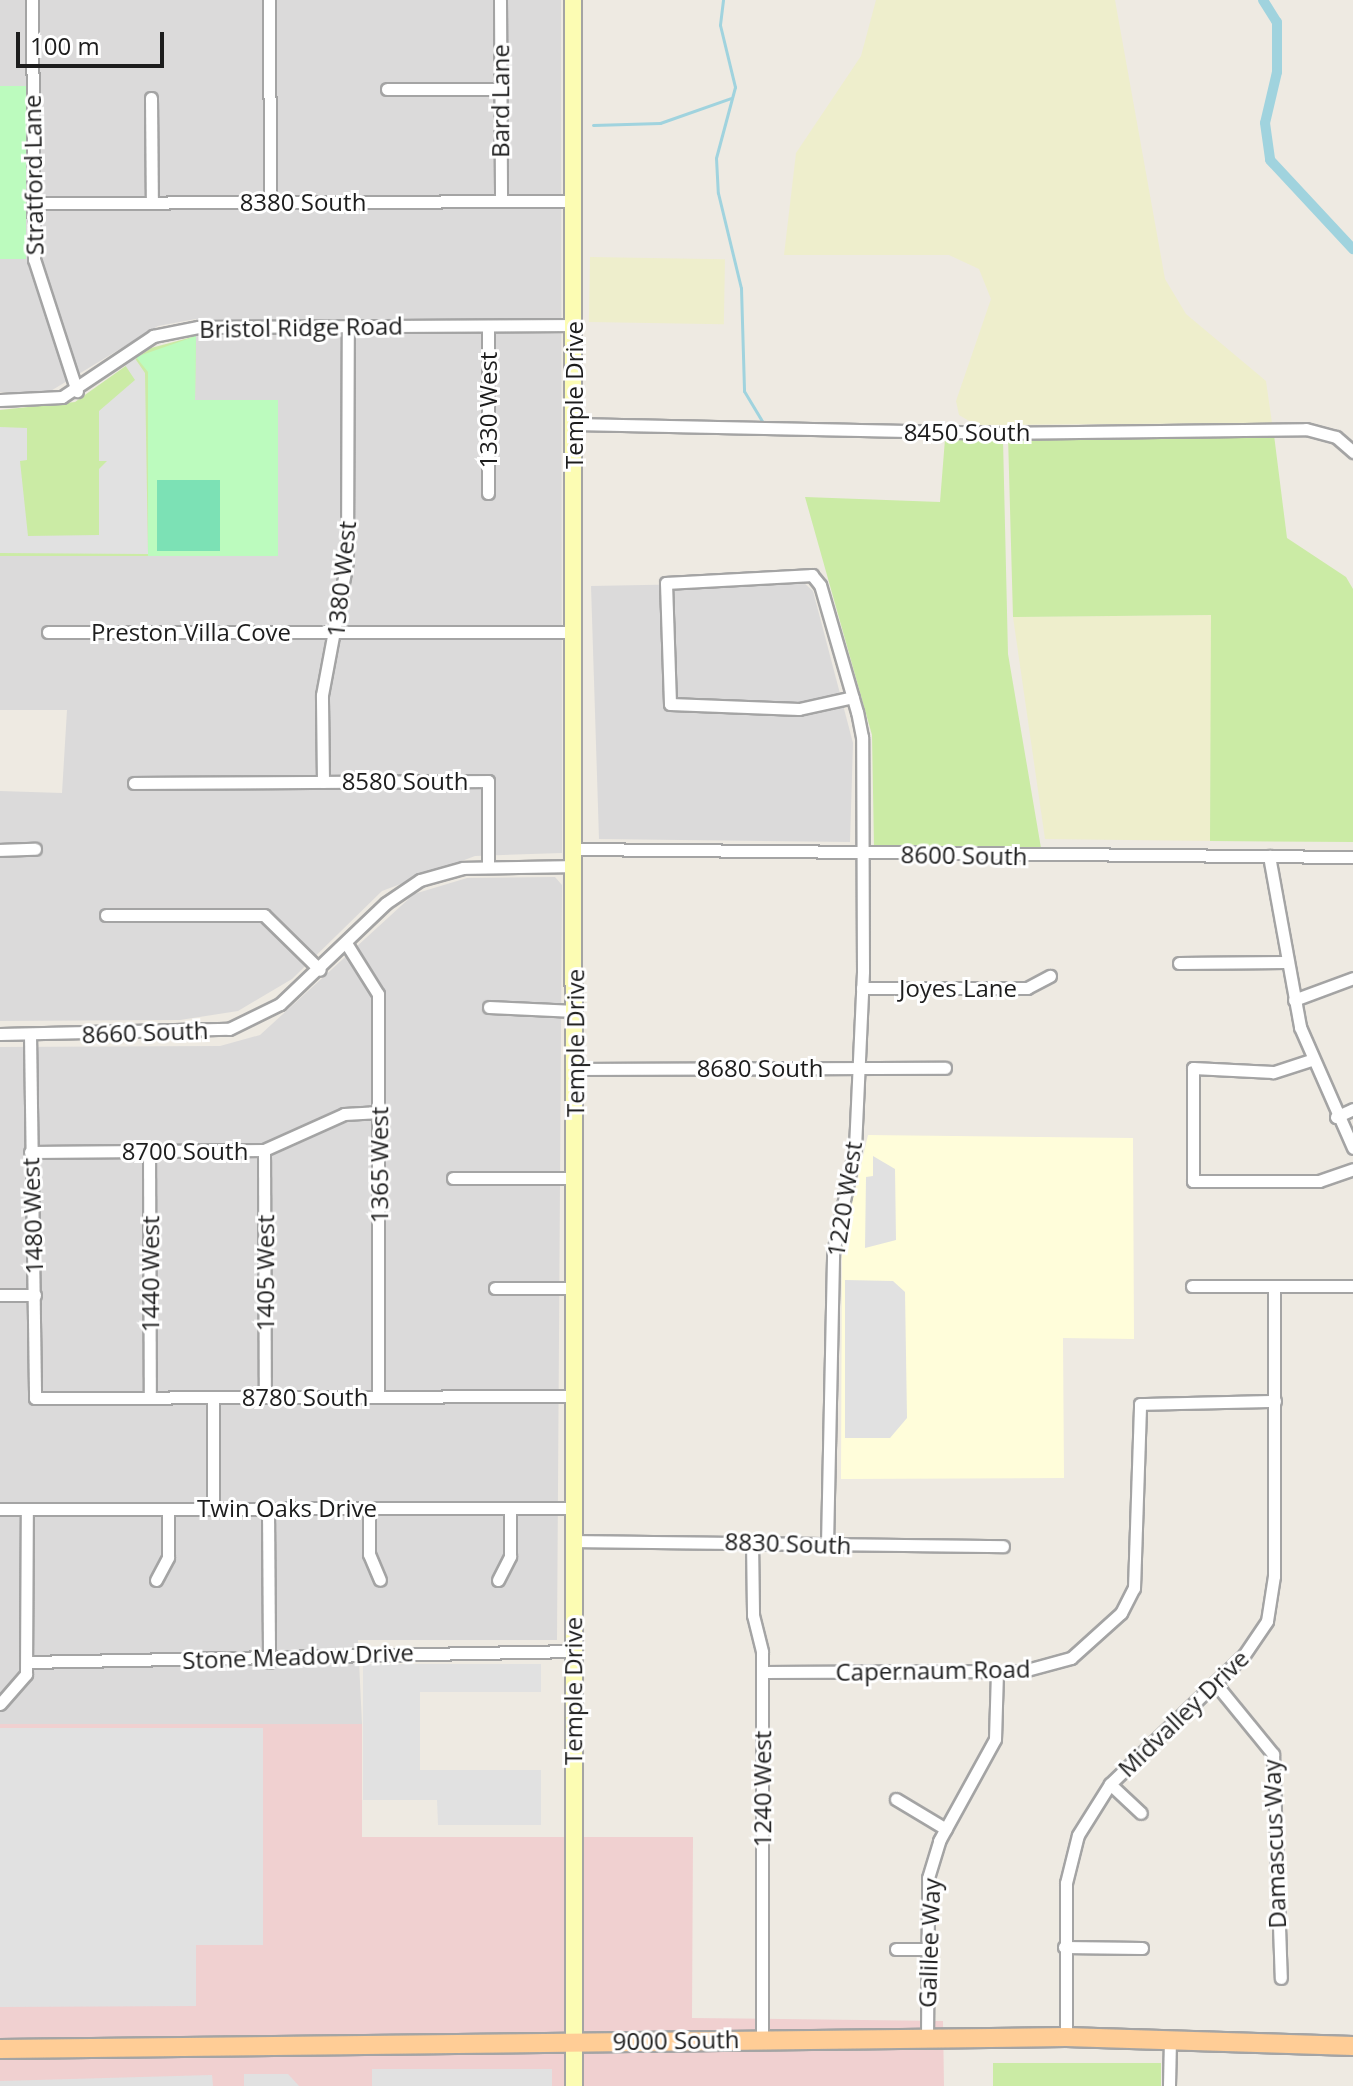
<!DOCTYPE html>
<style>
body{margin:0}
#map{position:relative;width:1353px;height:2086px;overflow:hidden;background:#eeeae2;font-family:"Open Sans",sans-serif}
div>[style]{position:absolute}
[style*='--x']{left:calc(var(--x)*1px);top:calc(var(--y)*1px);width:calc(var(--w)*1px);rotate:calc(var(--a)*1deg)}
.residential>*{inset:0;background:#dbdada}
.commercial>*{inset:0;background:#f0d0d0}
.education>*{inset:0;background:#fffdda}
.farmland>*{inset:0;background:#eec;transform-origin:0 0}
.grass>*{inset:0;background:#cbeba5;transform-origin:0 0}
.park>*{inset:0;background:#bcfbbe;transform-origin:0 0}
.pitch>*{inset:0;background:#7ce1b5;transform-origin:0 0}
.parking>*{inset:0;background:#e1e1e1;transform-origin:0 0}
.stream>*{height:3px;margin:-1.5px;padding:0 1.5px;transform-origin:1.5px;border-radius:1.5px;background:#a0d3de}
.canal>*{height:10px;margin:-5px;padding:0 5px;transform-origin:5px;border-radius:5px;background:#a0d3de}
.roads{filter:drop-shadow(2px 0 #a4a4a4) drop-shadow(-2px 0 #a4a4a4) drop-shadow(0 2px #a4a4a4) drop-shadow(0 -2px #a4a4a4)}
.street>*{height:11px;margin:-5.5px;padding:0 5.5px;transform-origin:5.5px;border-radius:5.5px;background:#fff}
.secondary>*{height:16px;margin:-8px;padding:0 8px;transform-origin:8px;border-radius:8px;background:#fcfcb3}
.primary>*{height:18px;margin:-9px;padding:0 9px;transform-origin:9px;border-radius:9px;background:#ffcd96}
span{translate:-50% -50%;white-space:nowrap;text-align:center;line-height:1.15;-webkit-text-stroke:6px #fff;paint-order:stroke}
.street-label{font-size:24px;color:#1d1d1d}
.scale{position:absolute;left:16px;top:32px;width:148px;height:36px;box-sizing:border-box;border:4px solid #1d1d1d;border-top:0;padding-left:10px;font-size:24px;line-height:28px;white-space:nowrap;color:#1d1d1d;-webkit-text-stroke:6px #fff;paint-order:stroke}
</style>
<div id="map">
<div class="residential">
<i style="clip-path:polygon(0 0,561px 0,562px 853px,475px 856px,382px 891px,292px 979px,238px 1011px,180px 1020px,0 1021px,0 791px,62px 793px,67px 710px,0 710px,0 556px,277px 400px,195px 400px,196px 319px,158px 326px,49px 392px,0 392px)"></i>
<i style="clip-path:polygon(803px 582px,813px 591px,853px 743px,850px 842px,599px 839px,591px 586px)"></i>
<i style="clip-path:polygon(555px 877px,562px 885px,557px 1640px,358px 1640px,362px 1724px,0 1724px,0 1047px,220px 1046px,260px 1035px,414px 894px,467px 878px)"></i>
</div>
<div class="commercial">
<i style="clip-path:polygon(0 1724px,362px 1724px,362px 1837px,693px 1837px,692px 2018px,943px 2021px,944px 2086px,0 2086px)"></i>
</div>
<div class="education">
<i style="clip-path:polygon(868px 1135px,1133px 1138px,1134px 1339px,1063px 1338px,1064px 1478px,841px 1479px,842px 1247px)"></i>
</div>
<div class="farmland">
<i style="clip-path:polygon(876px 0,1115px 0,1165px 279px,1186px 314px,1266px 381px,1272px 423px,976px 425px,959px 415px,956px 401px,991px 299px,979px 269px,949px 255px,784px 255px,796px 153px,861px 56px)"></i>
<i style="left:590px;top:257px;width:135px;height:65px;rotate:1deg"></i>
<i style="clip-path:polygon(1212px 615px,1210px 841px,1045px 839px,1013px 617px)"></i>
</div>
<div class="grass">
<i style="clip-path:polygon(196px 336px,195px 400px,278px 400px,278px 556px,0 556px,0 410px,75px 402px,151px 348px)"></i>
<i style="clip-path:polygon(1274px 435px,1287px 538px,1346px 577px,1353px 589px,1353px 842px,1210px 841px,1211px 615px,1013px 617px,1008px 436px)"></i>
<i style="clip-path:polygon(945px 439px,1003px 439px,1008px 654px,1041px 848px,874px 847px,872px 735px,805px 497px,940px 502px)"></i>
<i style="left:1161px;top:2063px;width:23px;height:168px;rotate:90deg"></i>
</div>
<div class="park">
<i style="left:0;top:86px;width:26px;height:173px"></i>
<i style="clip-path:polygon(196px 336px,195px 400px,278px 400px,278px 556px,148px 556px,148px 372px,136px 357px)"></i>
</div>
<div class="pitch">
<i style="left:220px;top:480px;width:71px;height:63px;rotate:90deg"></i>
</div>
<div class="parking">
<i style="clip-path:polygon(134px 357px,145px 373px,148px 554px,0 553px,0 427px,27px 428px,27px 460px,20px 461px,28px 536px,99px 535px,99px 469px,107px 461px,99px 461px,99px 411px,135px 380px,125px 365px)"></i>
<i style="clip-path:polygon(873px 1156px,895px 1169px,896px 1240px,865px 1248px,866px 1177px,873px 1176px)"></i>
<i style="clip-path:polygon(845px 1280px,893px 1281px,905px 1292px,907px 1418px,890px 1438px,845px 1438px)"></i>
<i style="clip-path:polygon(541px 1664px,541px 1692px,420px 1692px,420px 1770px,541px 1770px,541px 1825px,438px 1825px,437px 1800px,363px 1800px,363px 1664px)"></i>
<i style="clip-path:polygon(0 1728px,263px 1728px,263px 1945px,196px 1945px,196px 2006px,0 2007px)"></i>
<i style="left:372px;top:2069px;width:180px;height:17px"></i>
<i style="clip-path:polygon(244px 2074px,288px 2074px,299px 2086px,244px 2086px)"></i>
<i style="clip-path:polygon(212px 2075px,213px 2086px,0 2086px,0 2081px)"></i>
</div>
<div class="stream">
<i style="--x:723;--y:0;--w:25;--a:97"></i>
<i style="--x:720;--y:25;--w:64;--a:76.4"></i>
<i style="--x:735;--y:87;--w:73;--a:105"></i>
<i style="--x:716;--y:158;--w:35;--a:87"></i>
<i style="--x:718;--y:193;--w:98;--a:76.4"></i>
<i style="--x:741;--y:288;--w:103;--a:88.3"></i>
<i style="--x:744;--y:391;--w:39;--a:59"></i>
<i style="--x:593;--y:125;--w:67;--a:-1.7"></i>
<i style="--x:660;--y:123;--w:75;--a:-19.4"></i>
</div>
<div class="canal">
<i style="--x:1263;--y:0;--w:26;--a:58"></i>
<i style="--x:1277;--y:22;--w:50;--a:90"></i>
<i style="--x:1277;--y:72;--w:52;--a:103.2"></i>
<i style="--x:1265;--y:123;--w:37;--a:82"></i>
<i style="--x:1270;--y:160;--w:122;--a:47"></i>
</div>
<div class="roads">
<div class="street">
<i style="--x:32;--y:0;--w:259;--a:89.6"></i>
<i style="--x:34;--y:259;--w:139;--a:72"></i>
<i style="--x:269;--y:0;--w:202;--a:89.7"></i>
<i style="--x:500;--y:0;--w:201;--a:89.7"></i>
<i style="--x:387;--y:89;--w:113;--a:0"></i>
<i style="--x:151;--y:98;--w:105;--a:89.5"></i>
<i style="--x:33;--y:203;--w:540;--a:-0.21"></i>
<i style="--x:488;--y:326;--w:167;--a:90"></i>
<i style="--x:0;--y:400;--w:62;--a:-2.8"></i>
<i style="--x:62;--y:397;--w:110;--a:-33.8"></i>
<i style="--x:153;--y:336;--w:46;--a:-11.3"></i>
<i style="--x:198;--y:327;--w:375;--a:-0.3"></i>
<i style="--x:574;--y:424;--w:417;--a:1.2"></i>
<i style="--x:991;--y:433;--w:315;--a:-0.7"></i>
<i style="--x:1306;--y:429;--w:31;--a:15"></i>
<i style="--x:1336;--y:437;--w:23;--a:41"></i>
<i style="--x:48;--y:632;--w:526;--a:0"></i>
<i style="--x:323;--y:782;--w:87;--a:-90.7"></i>
<i style="--x:322;--y:695;--w:136;--a:-79.4"></i>
<i style="--x:347;--y:561;--w:235;--a:-89.8"></i>
<i style="--x:134;--y:783;--w:354;--a:-0.3"></i>
<i style="--x:488;--y:781;--w:86;--a:90"></i>
<i style="--x:574;--y:849;--w:779;--a:0.59"></i>
<i style="--x:0;--y:850;--w:35;--a:-2"></i>
<i style="--x:1269;--y:856;--w:174;--a:79.7"></i>
<i style="--x:1300;--y:1027;--w:132;--a:66.3"></i>
<i style="--x:106;--y:915;--w:158;--a:0"></i>
<i style="--x:264;--y:915;--w:78;--a:44.5"></i>
<i style="--x:346;--y:943;--w:60;--a:57.9"></i>
<i style="--x:378;--y:994;--w:403;--a:90"></i>
<i style="--x:1179;--y:963;--w:106;--a:-0.5"></i>
<i style="--x:862;--y:988;--w:165;--a:0"></i>
<i style="--x:1027;--y:988;--w:26;--a:-28"></i>
<i style="--x:1294;--y:1000;--w:63;--a:-20.4"></i>
<i style="--x:489;--y:1007;--w:86;--a:2.7"></i>
<i style="--x:0;--y:1034;--w:229;--a:-1.3"></i>
<i style="--x:229;--y:1029;--w:57;--a:-26.1"></i>
<i style="--x:280;--y:1004;--w:146;--a:-43.6"></i>
<i style="--x:386;--y:903;--w:41;--a:-34.1"></i>
<i style="--x:420;--y:880;--w:45;--a:-15.6"></i>
<i style="--x:463;--y:868;--w:111;--a:-1"></i>
<i style="--x:30;--y:1034;--w:364;--a:89.2"></i>
<i style="--x:35;--y:1398;--w:539;--a:-0.21"></i>
<i style="--x:1311;--y:1060;--w:40;--a:162"></i>
<i style="--x:1273;--y:1072;--w:80;--a:-177.1"></i>
<i style="--x:1193;--y:1068;--w:113;--a:90"></i>
<i style="--x:1193;--y:1181;--w:126;--a:0"></i>
<i style="--x:1319;--y:1181;--w:36;--a:-19"></i>
<i style="--x:575;--y:1069;--w:370;--a:-0.2"></i>
<i style="--x:1336;--y:1117;--w:19;--a:-25"></i>
<i style="--x:264;--y:1150;--w:247;--a:89.8"></i>
<i style="--x:149;--y:1151;--w:246;--a:89.8"></i>
<i style="--x:30;--y:1152;--w:234;--a:-0.5"></i>
<i style="--x:264;--y:1150;--w:88;--a:-24.2"></i>
<i style="--x:344;--y:1114;--w:36;--a:-3"></i>
<i style="--x:453;--y:1178;--w:122;--a:0"></i>
<i style="--x:1192;--y:1286;--w:161;--a:0"></i>
<i style="--x:495;--y:1288;--w:80;--a:0"></i>
<i style="--x:0;--y:1295;--w:35;--a:0"></i>
<i style="--x:213;--y:1397;--w:112;--a:90"></i>
<i style="--x:369;--y:1508;--w:46;--a:90"></i>
<i style="--x:369;--y:1554;--w:28;--a:67"></i>
<i style="--x:0;--y:1509;--w:574;--a:-0.1"></i>
<i style="--x:268;--y:1509;--w:153;--a:89.6"></i>
<i style="--x:752;--y:1540;--w:75;--a:89.2"></i>
<i style="--x:753;--y:1615;--w:38;--a:76"></i>
<i style="--x:762;--y:1652;--w:387;--a:90"></i>
<i style="--x:574;--y:1541;--w:429;--a:0.7"></i>
<i style="--x:827;--y:1545;--w:292;--a:-88.8"></i>
<i style="--x:833;--y:1253;--w:107;--a:-78.2"></i>
<i style="--x:855;--y:1148;--w:177;--a:-87.4"></i>
<i style="--x:863;--y:971;--w:234;--a:-90.2"></i>
<i style="--x:862;--y:737;--w:25;--a:-101"></i>
<i style="--x:857;--y:712;--w:132;--a:-106.2"></i>
<i style="--x:820;--y:585;--w:13;--a:-129"></i>
<i style="--x:812;--y:575;--w:146;--a:176.9"></i>
<i style="--x:666;--y:583;--w:121;--a:88.1"></i>
<i style="--x:670;--y:704;--w:129;--a:2.2"></i>
<i style="--x:799;--y:709;--w:55;--a:-12.5"></i>
<i style="--x:156;--y:1580;--w:26;--a:-62"></i>
<i style="--x:168;--y:1557;--w:48;--a:-90"></i>
<i style="--x:498;--y:1580;--w:27;--a:-63"></i>
<i style="--x:510;--y:1556;--w:48;--a:-90"></i>
<i style="--x:27;--y:1662;--w:546;--a:-1.15"></i>
<i style="--x:762;--y:1672;--w:261;--a:-0.2"></i>
<i style="--x:1023;--y:1671;--w:50;--a:-15.2"></i>
<i style="--x:1071;--y:1658;--w:67;--a:-42"></i>
<i style="--x:1121;--y:1613;--w:28;--a:-63"></i>
<i style="--x:1134;--y:1588;--w:184;--a:-88.1"></i>
<i style="--x:1140;--y:1404;--w:135;--a:-1.3"></i>
<i style="--x:1215;--y:1683;--w:92;--a:50.8"></i>
<i style="--x:1273;--y:1754;--w:224;--a:88"></i>
<i style="--x:0;--y:1704;--w:40;--a:-49"></i>
<i style="--x:26;--y:1674;--w:165;--a:-89.7"></i>
<i style="--x:1110;--y:1784;--w:42;--a:43.1"></i>
<i style="--x:896;--y:1799;--w:58;--a:31"></i>
<i style="--x:1064;--y:1947;--w:78;--a:0.7"></i>
<i style="--x:896;--y:1949;--w:30;--a:0"></i>
<i style="--x:1066;--y:2037;--w:154;--a:-90"></i>
<i style="--x:1066;--y:1883;--w:49;--a:-76"></i>
<i style="--x:1078;--y:1835;--w:60;--a:-57.9"></i>
<i style="--x:1110;--y:1784;--w:186;--a:-43.9"></i>
<i style="--x:1244;--y:1655;--w:41;--a:-55.9"></i>
<i style="--x:1267;--y:1621;--w:46;--a:-81.2"></i>
<i style="--x:1274;--y:1576;--w:290;--a:-90"></i>
<i style="--x:927;--y:2039;--w:161;--a:-89.6"></i>
<i style="--x:928;--y:1878;--w:39;--a:-73"></i>
<i style="--x:939;--y:1841;--w:116;--a:-61.2"></i>
<i style="--x:995;--y:1739;--w:68;--a:-88.3"></i>
<i style="--x:1169;--y:2086;--w:47;--a:-88.8"></i>
</div>
<div class="secondary">
<i style="--x:573;--y:0;--w:2086;--a:89.97"></i>
</div>
<div class="primary">
<i style="--x:0;--y:2049;--w:1066;--a:-0.64"></i>
<i style="--x:1066;--y:2037;--w:287;--a:1.8"></i>
</div>
</div>
<div class="street-label">
<span style="left:500px;top:101px;rotate:-90deg">Bard Lane</span>
<span style="left:33px;top:175px;rotate:-91deg">Stratford Lane</span>
<span style="left:303px;top:202px">8380 South</span>
<span style="left:301px;top:327px;rotate:-1deg">Bristol Ridge Road</span>
<span style="left:574px;top:395px;rotate:-90deg">Temple Drive</span>
<span style="left:488px;top:410px;rotate:-90deg">1330 West</span>
<span style="left:967px;top:432px">8450 South</span>
<span style="left:341px;top:579px;rotate:-84deg">1380 West</span>
<span style="left:191px;top:632px">Preston Villa Cove</span>
<span style="left:405px;top:781px">8580 South</span>
<span style="left:964px;top:855px;rotate:1deg">8600 South</span>
<span style="left:958px;top:988px">Joyes Lane</span>
<span style="left:145px;top:1032px;rotate:-2deg">8660 South</span>
<span style="left:575px;top:1043px;rotate:-90deg">Temple Drive</span>
<span style="left:760px;top:1068px">8680 South</span>
<span style="left:185px;top:1151px">8700 South</span>
<span style="left:379px;top:1165px;rotate:-90deg">1365 West</span>
<span style="left:844px;top:1199px;rotate:-81deg">1220 West</span>
<span style="left:32px;top:1216px;rotate:-92deg">1480 West</span>
<span style="left:265px;top:1273px;rotate:-90deg">1405 West</span>
<span style="left:150px;top:1274px;rotate:-90deg">1440 West</span>
<span style="left:305px;top:1397px">8780 South</span>
<span style="left:287px;top:1508px">Twin Oaks Drive</span>
<span style="left:788px;top:1543px;rotate:2deg">8830 South</span>
<span style="left:298px;top:1656px;rotate:-2deg">Stone Meadow Drive</span>
<span style="left:933px;top:1670px;rotate:-1deg">Capernaum Road</span>
<span style="left:573px;top:1691px;rotate:-90deg">Temple Drive</span>
<span style="left:1183px;top:1713px;rotate:-44deg">Midvalley Drive</span>
<span style="left:762px;top:1789px;rotate:-90deg">1240 West</span>
<span style="left:1274px;top:1844px;rotate:-92deg">Damascus Way</span>
<span style="left:929px;top:1943px;rotate:-88deg">Galilee Way</span>
<span style="left:676px;top:2040px;rotate:-1deg">9000 South</span>
</div>
<div class="scale">100 m</div>
</div>
